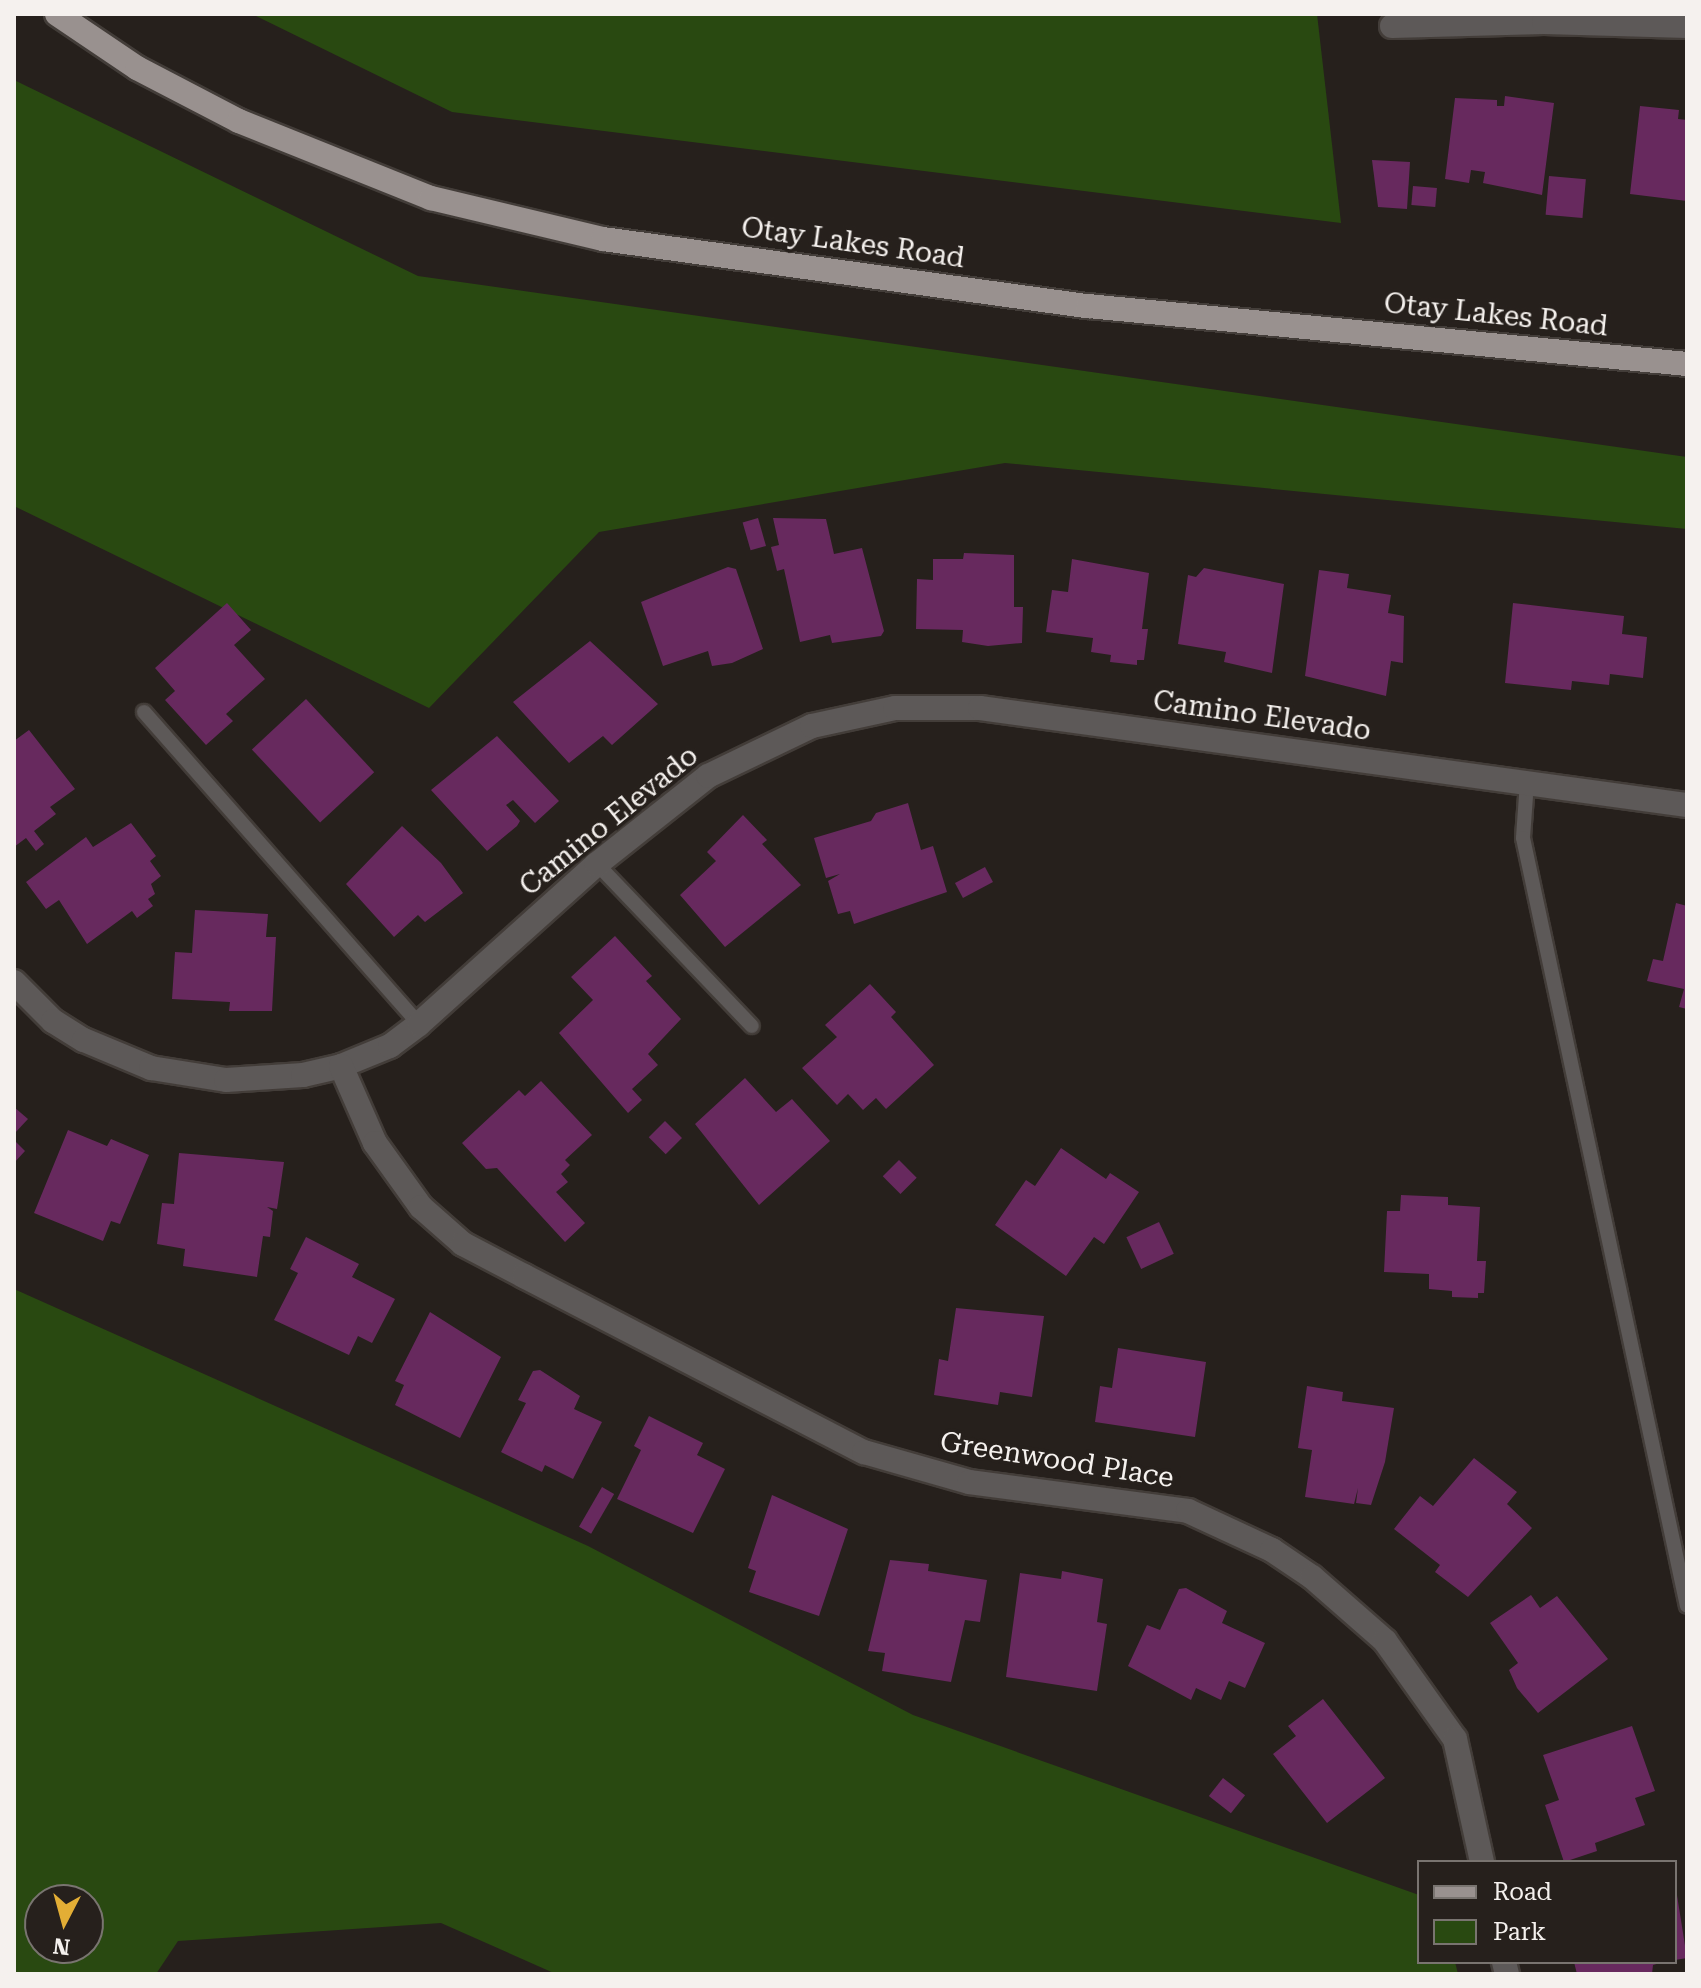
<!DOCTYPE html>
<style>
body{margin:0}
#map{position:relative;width:1701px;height:1988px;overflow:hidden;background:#26201c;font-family:"Roboto Serif",serif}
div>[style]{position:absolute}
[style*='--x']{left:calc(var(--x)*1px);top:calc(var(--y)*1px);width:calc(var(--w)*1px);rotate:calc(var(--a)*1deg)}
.green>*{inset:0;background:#294911}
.building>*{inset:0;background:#67295e;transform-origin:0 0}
.roads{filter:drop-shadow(2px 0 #433d39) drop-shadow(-2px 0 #433d39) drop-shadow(0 2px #433d39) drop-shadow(0 -2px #433d39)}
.lane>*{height:14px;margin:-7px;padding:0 7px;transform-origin:7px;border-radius:7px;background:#5d5958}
.street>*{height:24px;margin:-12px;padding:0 12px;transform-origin:12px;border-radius:12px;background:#5d5958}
.primary>*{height:24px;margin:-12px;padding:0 12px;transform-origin:12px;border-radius:12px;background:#99918f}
span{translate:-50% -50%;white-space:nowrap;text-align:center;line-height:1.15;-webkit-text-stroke:7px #26201c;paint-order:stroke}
.street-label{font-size:28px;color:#f5f1ee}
.frame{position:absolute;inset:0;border:16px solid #f5f1ee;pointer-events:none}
.legend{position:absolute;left:1417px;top:1860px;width:260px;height:104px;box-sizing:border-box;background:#26201c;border:2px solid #797470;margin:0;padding:10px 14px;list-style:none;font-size:24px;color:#f5f1ee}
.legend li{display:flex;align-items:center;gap:16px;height:40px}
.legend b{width:40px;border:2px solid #797470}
.north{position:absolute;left:24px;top:1884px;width:80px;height:80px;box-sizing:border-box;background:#26201c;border:2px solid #797470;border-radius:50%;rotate:186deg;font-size:22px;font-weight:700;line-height:32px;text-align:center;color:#f5f1ee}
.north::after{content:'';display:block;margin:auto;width:28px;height:36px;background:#e3ae35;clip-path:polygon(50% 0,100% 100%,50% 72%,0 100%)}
</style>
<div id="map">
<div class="green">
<i style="clip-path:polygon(252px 14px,1317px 14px,1341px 223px,452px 112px)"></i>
<i style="clip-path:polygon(14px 80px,418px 276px,1687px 457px,1687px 529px,1005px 463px,599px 532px,429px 708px,14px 506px)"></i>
<i style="clip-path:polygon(evenodd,14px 1289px,588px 1546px,913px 1715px,1419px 1895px,1419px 1962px,1455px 1962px,1458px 1974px,556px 1974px,441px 1923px,178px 1941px,156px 1974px,14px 1974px,14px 1289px,40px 1900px,88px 1900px,88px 1948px,40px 1948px,40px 1900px)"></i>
</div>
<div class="building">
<i style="clip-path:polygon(1505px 96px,1554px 103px,1542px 195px,1483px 183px,1485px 172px,1471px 170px,1469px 183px,1445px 179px,1455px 98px,1497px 100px,1497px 106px,1504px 106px)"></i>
<i style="clip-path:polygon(1640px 106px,1679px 110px,1678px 119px,1687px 120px,1687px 201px,1630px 194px)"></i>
<i style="clip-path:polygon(1372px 160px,1410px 162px,1407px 209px,1378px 207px)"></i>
<i style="left:1549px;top:176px;width:37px;height:39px;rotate:5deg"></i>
<i style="left:1413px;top:186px;width:24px;height:19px;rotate:5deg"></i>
<i style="left:758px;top:518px;width:29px;height:16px;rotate:74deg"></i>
<i style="clip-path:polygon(773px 518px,826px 519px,834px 554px,862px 548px,884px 631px,881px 636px,832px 643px,830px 635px,800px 642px,784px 569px,777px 571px,771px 547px,779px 545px)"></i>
<i style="clip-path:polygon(964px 553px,1014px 555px,1014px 607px,1023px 607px,1022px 643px,988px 646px,962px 642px,963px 630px,916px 629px,917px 579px,933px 580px,933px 559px,963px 559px)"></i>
<i style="clip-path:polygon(1072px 559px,1149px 573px,1142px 629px,1148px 629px,1144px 660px,1137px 660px,1137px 665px,1110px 662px,1111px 655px,1091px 652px,1093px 638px,1046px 632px,1052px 590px,1068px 592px)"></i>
<i style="clip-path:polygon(728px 567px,736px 569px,763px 649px,732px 663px,712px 666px,708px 651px,663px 666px,641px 602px)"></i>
<i style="clip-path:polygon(1204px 568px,1284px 584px,1272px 673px,1224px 662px,1226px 652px,1178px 644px,1188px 575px,1196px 577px)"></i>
<i style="clip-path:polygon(1319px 570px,1349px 574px,1347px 588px,1391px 595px,1388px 613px,1404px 616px,1403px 663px,1391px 661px,1386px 696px,1305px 676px)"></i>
<i style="clip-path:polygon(227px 603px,251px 630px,234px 645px,265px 679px,226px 714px,233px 721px,206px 745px,165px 700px,175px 691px,155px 668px)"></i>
<i style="clip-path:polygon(1513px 603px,1624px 616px,1622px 634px,1647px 637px,1643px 678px,1610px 674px,1609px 685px,1572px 681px,1571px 690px,1505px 683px)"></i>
<i style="clip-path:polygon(590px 641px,658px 704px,612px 745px,603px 736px,569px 763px,513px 702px)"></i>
<i style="left:306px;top:699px;width:100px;height:74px;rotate:47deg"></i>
<i style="clip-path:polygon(29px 730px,75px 789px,50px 807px,56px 814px,34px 831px,44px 844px,36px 851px,26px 838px,14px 847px,14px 741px)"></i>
<i style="clip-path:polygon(497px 736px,559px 801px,535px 823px,513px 800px,506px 805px,520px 821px,517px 826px,487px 851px,431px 790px)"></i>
<i style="clip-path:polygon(908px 803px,921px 850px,933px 846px,947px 892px,854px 924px,850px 911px,838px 914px,828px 881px,840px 874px,826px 878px,814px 838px,871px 821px,876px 813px)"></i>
<i style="clip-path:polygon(743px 815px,767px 840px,762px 844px,801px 885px,725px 947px,680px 895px,716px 861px,707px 852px)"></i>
<i style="clip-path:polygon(131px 823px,156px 856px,150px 861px,161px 876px,151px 884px,155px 894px,148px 899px,153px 906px,137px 918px,132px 911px,87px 944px,59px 900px,46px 909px,26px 882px,86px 837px,93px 847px)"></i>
<i style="clip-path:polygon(402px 826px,441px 863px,463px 893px,425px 922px,418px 915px,394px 937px,346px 884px)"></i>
<i style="left:985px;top:867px;width:17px;height:34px;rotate:62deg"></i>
<i style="clip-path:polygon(1676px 903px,1687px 906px,1687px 1009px,1679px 1007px,1684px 989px,1647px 981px,1653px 959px,1663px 961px)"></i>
<i style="clip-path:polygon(195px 910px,268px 914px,266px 937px,276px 937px,272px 1011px,229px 1011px,230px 1002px,172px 999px,175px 952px,192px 953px)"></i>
<i style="clip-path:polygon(615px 936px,652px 976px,646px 981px,681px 1019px,648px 1054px,658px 1065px,632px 1089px,642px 1100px,628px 1113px,559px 1033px,593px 1000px,571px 977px)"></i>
<i style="clip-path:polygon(870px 984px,896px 1012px,891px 1017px,934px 1065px,886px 1109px,876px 1098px,863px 1110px,848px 1094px,837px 1105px,802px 1068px,837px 1037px,825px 1025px)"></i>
<i style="clip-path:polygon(745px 1078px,776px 1112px,792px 1099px,830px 1141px,759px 1205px,695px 1124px)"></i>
<i style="clip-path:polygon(541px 1081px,592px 1135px,565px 1160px,570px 1165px,561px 1174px,568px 1182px,556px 1192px,585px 1223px,565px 1242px,497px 1168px,486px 1169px,462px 1143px,519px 1090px,525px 1096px)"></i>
<i style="clip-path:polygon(14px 1107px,28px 1119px,14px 1134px)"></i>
<i style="left:665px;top:1121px;width:24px;height:23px;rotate:45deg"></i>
<i style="clip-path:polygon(68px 1130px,107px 1146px,111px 1139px,149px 1155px,120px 1224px,111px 1221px,103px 1241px,34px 1213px)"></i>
<i style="clip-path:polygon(14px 1140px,25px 1151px,14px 1163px)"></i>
<i style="clip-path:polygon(1061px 1148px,1106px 1179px,1110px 1173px,1139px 1192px,1104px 1244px,1094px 1237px,1066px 1276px,995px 1225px,1026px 1180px,1035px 1186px)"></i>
<i style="clip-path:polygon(179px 1153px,284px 1162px,277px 1209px,267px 1207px,273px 1211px,270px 1237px,263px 1236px,257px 1277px,183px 1266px,185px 1249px,157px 1244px,162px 1203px,174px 1204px)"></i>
<i style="left:899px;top:1160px;width:25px;height:23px;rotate:45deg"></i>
<i style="clip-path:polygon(1401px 1195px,1448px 1197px,1448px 1205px,1480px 1207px,1477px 1261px,1486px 1261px,1484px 1293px,1478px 1293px,1478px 1298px,1452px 1297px,1452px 1291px,1429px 1289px,1429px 1274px,1384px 1272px,1387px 1211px,1400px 1211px)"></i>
<i style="left:1159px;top:1222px;width:35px;height:36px;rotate:65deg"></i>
<i style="clip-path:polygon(306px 1237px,359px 1264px,352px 1277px,395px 1299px,372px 1343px,358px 1336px,349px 1355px,274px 1320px,298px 1273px,290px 1269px)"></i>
<i style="clip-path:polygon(956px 1308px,1044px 1316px,1032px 1397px,1000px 1392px,998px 1405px,934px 1395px,939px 1359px,948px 1361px)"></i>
<i style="clip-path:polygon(430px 1312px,501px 1357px,460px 1438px,395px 1405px,404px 1385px,395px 1381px)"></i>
<i style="clip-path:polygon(1118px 1348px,1206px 1362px,1195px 1437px,1095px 1422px,1100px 1386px,1112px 1388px)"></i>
<i style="clip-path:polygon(540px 1370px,580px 1396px,574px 1409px,602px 1422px,573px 1479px,545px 1465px,542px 1472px,501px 1452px,526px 1403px,518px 1400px,533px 1371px)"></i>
<i style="clip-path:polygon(1307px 1386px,1343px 1392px,1342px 1401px,1394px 1408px,1385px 1462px,1371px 1505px,1356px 1503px,1358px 1488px,1354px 1504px,1305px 1497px,1312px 1450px,1298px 1448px)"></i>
<i style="clip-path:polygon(649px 1416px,703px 1443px,697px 1455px,725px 1469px,693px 1533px,617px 1499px,641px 1450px,634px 1446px)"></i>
<i style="clip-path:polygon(1474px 1458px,1517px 1492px,1507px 1504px,1532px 1528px,1468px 1597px,1435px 1572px,1440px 1565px,1394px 1529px,1420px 1496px,1433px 1506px)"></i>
<i style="left:602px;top:1487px;width:14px;height:46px;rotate:30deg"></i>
<i style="clip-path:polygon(772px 1495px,848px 1529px,819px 1616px,749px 1592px,756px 1571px,748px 1568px)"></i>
<i style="clip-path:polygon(890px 1560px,929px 1564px,928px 1571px,987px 1580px,980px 1622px,965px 1620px,951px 1682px,882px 1671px,885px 1653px,868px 1651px)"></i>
<i style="clip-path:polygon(1062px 1571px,1103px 1579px,1097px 1622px,1107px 1624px,1097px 1691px,1006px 1677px,1020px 1573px,1061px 1579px)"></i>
<i style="clip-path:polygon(1186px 1588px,1227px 1611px,1222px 1623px,1265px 1643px,1245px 1688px,1229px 1681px,1221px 1700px,1196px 1688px,1191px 1700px,1128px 1666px,1147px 1625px,1160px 1630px,1179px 1589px)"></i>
<i style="clip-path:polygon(1531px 1595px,1540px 1608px,1557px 1596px,1608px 1659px,1538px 1713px,1517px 1688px,1509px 1670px,1518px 1663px,1490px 1623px)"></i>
<i style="clip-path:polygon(1323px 1699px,1385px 1778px,1327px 1823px,1273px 1754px,1296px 1736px,1288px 1726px)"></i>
<i style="clip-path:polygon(1632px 1726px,1655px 1791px,1635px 1798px,1645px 1825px,1595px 1843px,1597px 1851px,1564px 1862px,1545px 1805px,1559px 1800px,1543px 1755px)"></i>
<i style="left:1223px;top:1778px;width:28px;height:23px;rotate:38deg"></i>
<i style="clip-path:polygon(1676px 1889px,1687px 1958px,1675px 1960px,1675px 1889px)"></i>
<i style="clip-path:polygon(1574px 1962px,1660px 1962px,1660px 1963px,1653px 1965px,1652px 1974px,1577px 1974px)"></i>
</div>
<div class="roads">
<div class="lane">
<i style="--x:144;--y:712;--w:416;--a:48.6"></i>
<i style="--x:1527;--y:782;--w:56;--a:94.1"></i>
<i style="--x:1523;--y:838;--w:785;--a:77.95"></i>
<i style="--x:597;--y:864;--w:224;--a:46.3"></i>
</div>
<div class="street">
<i style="--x:1392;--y:26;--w:152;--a:-1.5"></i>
<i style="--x:1544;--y:22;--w:143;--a:1.6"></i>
<i style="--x:14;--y:982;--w:55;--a:45"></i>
<i style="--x:53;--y:1021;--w:36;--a:32"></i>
<i style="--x:84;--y:1040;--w:73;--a:22.7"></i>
<i style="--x:151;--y:1068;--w:76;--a:9.1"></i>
<i style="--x:226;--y:1080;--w:77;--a:-3.7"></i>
<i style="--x:303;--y:1075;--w:39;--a:-13"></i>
<i style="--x:341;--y:1066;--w:53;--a:-22.2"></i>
<i style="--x:390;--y:1046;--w:36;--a:-37"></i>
<i style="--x:419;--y:1024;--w:239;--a:-42"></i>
<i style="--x:597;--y:864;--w:142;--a:-38.4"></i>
<i style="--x:708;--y:776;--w:115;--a:-25.7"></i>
<i style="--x:812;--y:726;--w:85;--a:-12.2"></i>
<i style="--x:895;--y:708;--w:85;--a:0"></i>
<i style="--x:980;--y:708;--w:714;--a:7.81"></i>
<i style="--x:341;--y:1066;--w:84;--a:66.2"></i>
<i style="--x:375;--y:1143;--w:79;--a:54.3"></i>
<i style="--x:421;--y:1207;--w:56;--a:41.4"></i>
<i style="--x:463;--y:1244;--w:69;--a:27.7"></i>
<i style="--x:524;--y:1276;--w:383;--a:27.4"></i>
<i style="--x:864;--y:1452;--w:109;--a:15.9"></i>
<i style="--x:969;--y:1482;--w:221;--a:7.5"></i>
<i style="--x:1188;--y:1511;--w:93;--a:24.9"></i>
<i style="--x:1272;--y:1550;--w:48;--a:34"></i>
<i style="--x:1312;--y:1577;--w:97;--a:41.2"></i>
<i style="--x:1385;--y:1641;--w:120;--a:54.5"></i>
<i style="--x:1455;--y:1739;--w:126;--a:77.6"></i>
<i style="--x:1504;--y:1962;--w:12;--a:76"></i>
</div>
<div class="primary">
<i style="--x:57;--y:14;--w:97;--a:34"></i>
<i style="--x:137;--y:68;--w:115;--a:27.5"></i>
<i style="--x:239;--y:121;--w:207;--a:21.9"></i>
<i style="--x:431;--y:198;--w:177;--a:13.4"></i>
<i style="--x:603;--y:239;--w:490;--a:7.9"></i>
<i style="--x:1088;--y:306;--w:602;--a:5.53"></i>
</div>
</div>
<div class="street-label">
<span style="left:853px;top:243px;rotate:8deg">Otay Lakes Road</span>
<span style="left:1496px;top:315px;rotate:6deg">Otay Lakes Road</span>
<span style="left:1262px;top:716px;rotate:8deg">Camino Elevado</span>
<span style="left:609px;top:821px;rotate:-39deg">Camino Elevado</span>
<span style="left:1057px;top:1460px;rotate:9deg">Greenwood Place</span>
</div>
<div class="frame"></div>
<ul class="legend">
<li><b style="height:10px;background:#99918f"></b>Road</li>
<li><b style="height:22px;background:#294911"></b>Park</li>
</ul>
<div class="north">N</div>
</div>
